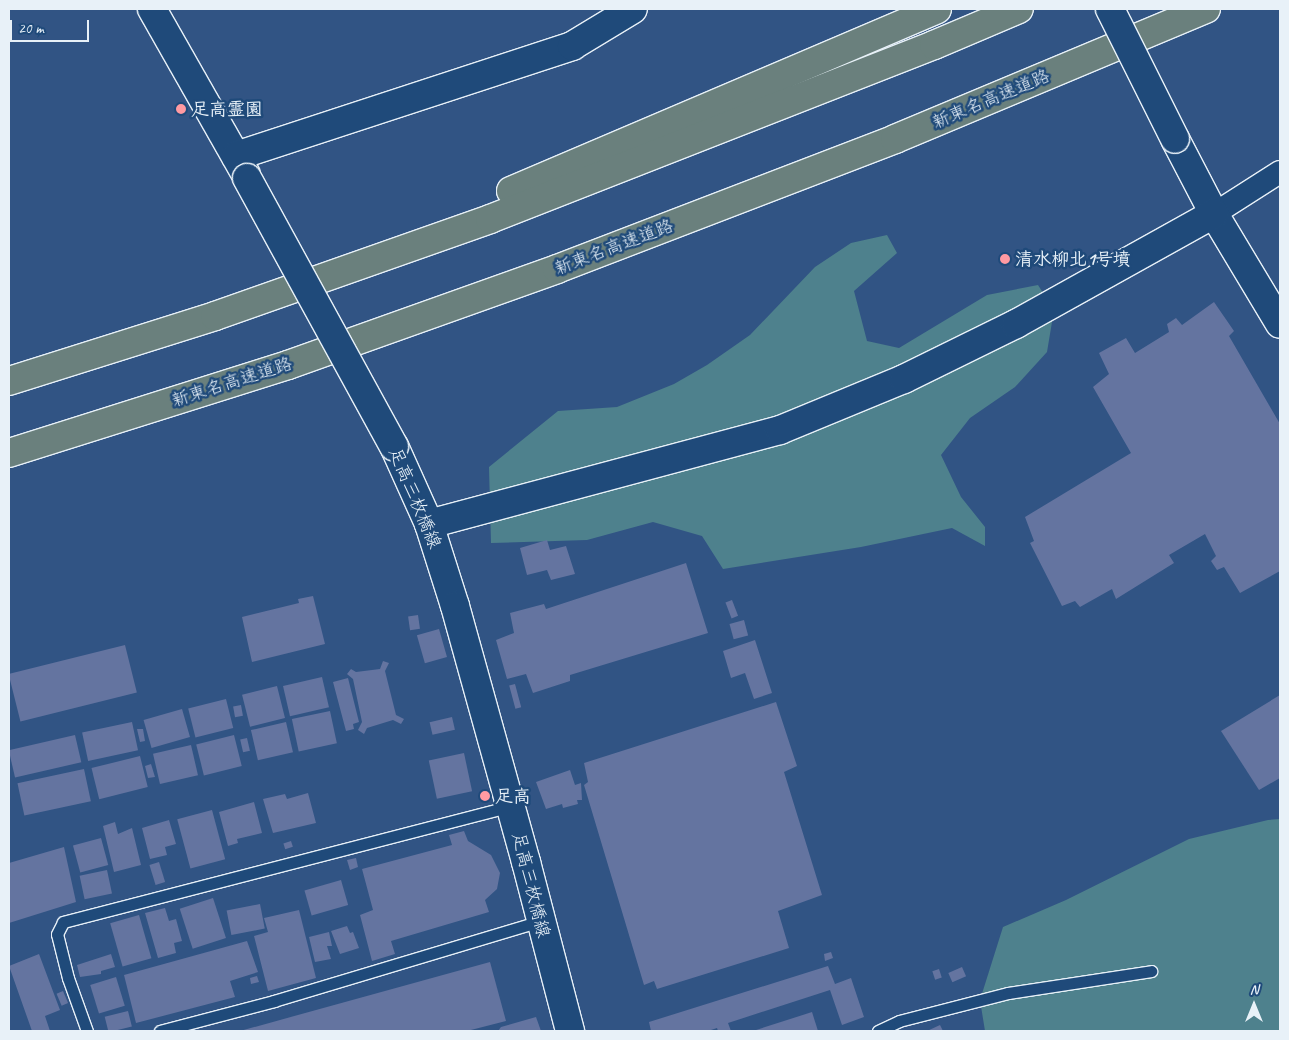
<!DOCTYPE html>
<meta charset="utf-8">
<style>
body{margin:0}
#map{position:relative;width:1289px;height:1040px;overflow:hidden;background:#315484;font-family:Caveat,"Klee One",sans-serif}
div>[style]{position:absolute}
[style*='--x']{left:calc(var(--x)*1px);top:calc(var(--y)*1px);width:calc(var(--w)*1px);rotate:calc(var(--a)*1deg)}
.green>*{inset:0;background:#4e818d}
.building>*{inset:0;background:#6474a0;transform-origin:0 0}
.roads{filter:drop-shadow(1px 0 #e8f1f8) drop-shadow(-1px 0 #e8f1f8) drop-shadow(0 1px #e8f1f8) drop-shadow(0 -1px #e8f1f8)}
.lane>*{height:11px;margin:-5.5px;padding:0 5.5px;transform-origin:5.5px;border-radius:5.5px;background:#1f4a7a}
.street>*{height:22px;margin:-11px;padding:0 11px;transform-origin:11px;border-radius:11px;background:#1f4a7a}
.secondary>*{height:28px;margin:-14px;padding:0 14px;transform-origin:14px;border-radius:14px;background:#1f4a7a}
.highway>*{height:28px;margin:-14px;padding:0 14px;transform-origin:14px;border-radius:14px;background:#6a807d}
.bridges{filter:drop-shadow(1px 0 #e8f1f8) drop-shadow(-1px 0 #e8f1f8) drop-shadow(0 1px #e8f1f8) drop-shadow(0 -1px #e8f1f8)}
.secondary-bridge>*{height:28px;margin:-14px;padding:0 14px;transform-origin:14px;border-radius:14px;background:#1f4a7a}
.dots>*{width:14px;height:14px;translate:-50% -50%;box-sizing:border-box;border:2px solid #1f4a7a;border-radius:50%}
span{translate:-50% -50%;white-space:nowrap;text-align:center;line-height:1.15;-webkit-text-stroke:5px #1f4a7a;paint-order:stroke}
.street-label{font-size:18px;color:#e8f1f8}
.poi-label{font-size:18px;color:#e8f1f8;font-weight:700}
.left{translate:0 -50%;text-align:left}
.frame{position:absolute;inset:0;border:10px solid #e8f1f8;pointer-events:none}
.north{position:absolute;left:1229px;top:980px;width:50px;height:50px;-webkit-text-stroke:4px #1f4a7a;paint-order:stroke;rotate:0deg;font-size:14px;font-weight:700;line-height:20px;text-align:center;color:#e8f1f8}
.north::after{content:'';display:block;margin:auto;width:18px;height:22px;background:#e8f1f8;clip-path:polygon(50% 0,100% 100%,50% 72%,0 100%)}
.scale{position:absolute;left:10px;top:20px;width:79px;height:22px;box-sizing:border-box;border:2px solid #e8f1f8;border-top:0;padding-left:6px;font-size:15px;line-height:18px;white-space:nowrap;color:#e8f1f8;-webkit-text-stroke:4px #1f4a7a;paint-order:stroke}
</style>
<div id="map">
<div class="green">
<i style="clip-path:polygon(887px 235px,897px 253px,854px 291px,867px 341px,899px 348px,987px 295px,1038px 285px,1054px 310px,1047px 352px,1015px 387px,970px 418px,941px 455px,961px 497px,985px 527px,985px 546px,952px 528px,861px 547px,723px 569px,702px 536px,653px 522px,587px 540px,491px 543px,489px 467px,558px 411px,617px 407px,674px 384px,707px 365px,750px 335px,815px 267px,851px 243px)"></i>
<i style="clip-path:polygon(1280px 819px,1280px 1031px,985px 1031px,980px 1000px,1003px 927px,1066px 900px,1189px 839px,1268px 820px)"></i>
</div>
<div class="building">
<i style="clip-path:polygon(1214px 302px,1234px 331px,1229px 336px,1280px 424px,1280px 571px,1240px 593px,1224px 567px,1217px 570px,1211px 561px,1216px 556px,1205px 534px,1169px 555px,1174px 563px,1116px 599px,1112px 589px,1080px 607px,1075px 601px,1062px 606px,1030px 543px,1034px 541px,1025px 517px,1131px 453px,1093px 387px,1109px 374px,1099px 353px,1126px 338px,1135px 353px,1169px 332px,1167px 324px,1176px 318px,1182px 325px)"></i>
<i style="clip-path:polygon(547px 540px,550px 550px,566px 546px,575px 574px,551px 580px,547px 570px,527px 575px,520px 548px)"></i>
<i style="clip-path:polygon(686px 563px,708px 633px,570px 675px,570px 681px,533px 693px,526px 674px,507px 679px,496px 640px,514px 633px,510px 613px,544px 604px,546px 609px)"></i>
<i style="clip-path:polygon(313px 596px,325px 644px,252px 662px,242px 617px,299px 603px,298px 599px)"></i>
<i style="left:732px;top:600px;width:17px;height:7px;rotate:69deg"></i>
<i style="left:418px;top:615px;width:14px;height:10px;rotate:82deg"></i>
<i style="left:744px;top:620px;width:16px;height:15px;rotate:75deg"></i>
<i style="left:439px;top:629px;width:29px;height:23px;rotate:74deg"></i>
<i style="clip-path:polygon(755px 640px,772px 693px,754px 699px,745px 673px,731px 678px,723px 651px)"></i>
<i style="left:125px;top:645px;width:49px;height:120px;rotate:76deg"></i>
<i style="clip-path:polygon(383px 661px,389px 663px,385px 671px,396px 715px,404px 719px,401px 724px,393px 720px,367px 728px,364px 734px,358px 730px,362px 722px,353px 679px,347px 674px,351px 669px,356px 672px,380px 669px)"></i>
<i style="left:322px;top:677px;width:31px;height:40px;rotate:77deg"></i>
<i style="clip-path:polygon(348px 678px,359px 722px,353px 724px,354px 729px,346px 731px,333px 682px)"></i>
<i style="left:515px;top:684px;width:24px;height:6px;rotate:75deg"></i>
<i style="left:277px;top:686px;width:33px;height:36px;rotate:76deg"></i>
<i style="clip-path:polygon(1280px 695px,1280px 778px,1259px 790px,1221px 731px)"></i>
<i style="left:226px;top:699px;width:30px;height:39px;rotate:76deg"></i>
<i style="clip-path:polygon(776px 702px,797px 766px,784px 772px,822px 895px,778px 911px,789px 948px,657px 989px,654px 981px,644px 985px,584px 785px,588px 782px,584px 763px)"></i>
<i style="left:241px;top:705px;width:11px;height:8px;rotate:80deg"></i>
<i style="left:182px;top:709px;width:29px;height:40px;rotate:74deg"></i>
<i style="left:330px;top:711px;width:33px;height:39px;rotate:78deg"></i>
<i style="left:452px;top:717px;width:13px;height:23px;rotate:77deg"></i>
<i style="left:132px;top:722px;width:29px;height:51px;rotate:78deg"></i>
<i style="left:286px;top:722px;width:31px;height:36px;rotate:77deg"></i>
<i style="clip-path:polygon(137px 729px,143px 729px,145px 741px,140px 742px)"></i>
<i style="left:75px;top:735px;width:28px;height:68px;rotate:77deg"></i>
<i style="left:234px;top:735px;width:32px;height:39px;rotate:76deg"></i>
<i style="left:247px;top:738px;width:13px;height:7px;rotate:77deg"></i>
<i style="left:191px;top:745px;width:31px;height:39px;rotate:77deg"></i>
<i style="left:464px;top:753px;width:39px;height:36px;rotate:78deg"></i>
<i style="left:140px;top:756px;width:32px;height:50px;rotate:76deg"></i>
<i style="clip-path:polygon(151px 764px,155px 777px,148px 778px,145px 766px)"></i>
<i style="left:84px;top:769px;width:33px;height:68px;rotate:78deg"></i>
<i style="clip-path:polygon(570px 770px,575px 785px,581px 783px,582px 800px,577px 800px,578px 804px,563px 808px,562px 804px,546px 809px,536px 782px)"></i>
<i style="clip-path:polygon(308px 793px,316px 823px,273px 833px,263px 799px,285px 794px,287px 799px)"></i>
<i style="clip-path:polygon(254px 802px,262px 833px,237px 839px,238px 843px,228px 846px,219px 812px)"></i>
<i style="left:212px;top:810px;width:51px;height:36px;rotate:75deg"></i>
<i style="clip-path:polygon(169px 820px,176px 844px,165px 847px,167px 855px,150px 859px,142px 828px)"></i>
<i style="clip-path:polygon(115px 822px,118px 834px,132px 828px,141px 865px,114px 872px,103px 826px)"></i>
<i style="clip-path:polygon(464px 831px,468px 841px,491px 855px,500px 873px,497px 889px,485px 900px,489px 912px,391px 941px,395px 954px,372px 961px,360px 915px,373px 910px,362px 869px,452px 845px,449px 835px)"></i>
<i style="left:101px;top:838px;width:28px;height:29px;rotate:75deg"></i>
<i style="left:291px;top:841px;width:6px;height:8px;rotate:72deg"></i>
<i style="clip-path:polygon(64px 847px,76px 902px,9px 923px,9px 863px)"></i>
<i style="clip-path:polygon(356px 858px,358px 867px,350px 870px,347px 860px)"></i>
<i style="left:159px;top:862px;width:21px;height:10px;rotate:73deg"></i>
<i style="left:107px;top:870px;width:24px;height:28px;rotate:78deg"></i>
<i style="left:341px;top:880px;width:26px;height:38px;rotate:74deg"></i>
<i style="left:213px;top:898px;width:42px;height:35px;rotate:72deg"></i>
<i style="left:260px;top:904px;width:25px;height:34px;rotate:79deg"></i>
<i style="clip-path:polygon(165px 908px,169px 921px,176px 919px,182px 941px,174px 943px,176px 953px,158px 958px,145px 913px)"></i>
<i style="clip-path:polygon(299px 910px,316px 978px,268px 991px,254px 936px,268px 932px,264px 918px)"></i>
<i style="left:139px;top:915px;width:45px;height:30px;rotate:74deg"></i>
<i style="clip-path:polygon(347px 926px,350px 933px,353px 932px,359px 948px,340px 954px,331px 931px)"></i>
<i style="clip-path:polygon(329px 932px,332px 946px,327px 946px,331px 959px,315px 962px,309px 937px)"></i>
<i style="clip-path:polygon(247px 941px,258px 972px,230px 981px,235px 997px,136px 1023px,124px 975px)"></i>
<i style="clip-path:polygon(831px 952px,833px 958px,825px 961px,824px 954px)"></i>
<i style="clip-path:polygon(39px 954px,60px 1010px,45px 1016px,50px 1031px,32px 1031px,9px 966px)"></i>
<i style="clip-path:polygon(111px 954px,115px 967px,101px 971px,101px 974px,80px 977px,77px 965px)"></i>
<i style="clip-path:polygon(490px 962px,506px 1021px,467px 1031px,240px 1031px)"></i>
<i style="clip-path:polygon(828px 966px,835px 984px,851px 978px,864px 1017px,842px 1025px,830px 990px,728px 1023px,731px 1031px,718px 1031px,717px 1028px,708px 1031px,651px 1031px,649px 1022px)"></i>
<i style="left:962px;top:967px;width:10px;height:15px;rotate:66deg"></i>
<i style="left:939px;top:969px;width:9px;height:7px;rotate:72deg"></i>
<i style="clip-path:polygon(257px 976px,259px 982px,251px 984px,250px 978px)"></i>
<i style="left:116px;top:977px;width:30px;height:27px;rotate:73deg"></i>
<i style="left:63px;top:991px;width:13px;height:7px;rotate:67deg"></i>
<i style="left:128px;top:1011px;width:16px;height:24px;rotate:76deg"></i>
<i style="clip-path:polygon(812px 1012px,818px 1031px,753px 1031px)"></i>
<i style="clip-path:polygon(536px 1017px,541px 1031px,498px 1031px,501px 1027px)"></i>
<i style="clip-path:polygon(940px 1025px,943px 1031px,927px 1031px)"></i>
</div>
<div class="roads">
<div class="lane">
<i style="--x:87;--y:1031;--w:56;--a:-109.7"></i>
<i style="--x:68;--y:978;--w:45;--a:-104"></i>
<i style="--x:57;--y:934;--w:13;--a:-63"></i>
<i style="--x:63;--y:922;--w:462;--a:-14.5"></i>
<i style="--x:160;--y:1031;--w:118;--a:-14.7"></i>
<i style="--x:274;--y:1001;--w:278;--a:-16.7"></i>
<i style="--x:878;--y:1031;--w:23;--a:-25"></i>
<i style="--x:899;--y:1021;--w:113;--a:-14.4"></i>
<i style="--x:1008;--y:993;--w:145;--a:-8.7"></i>
</div>
<div class="street">
<i style="--x:1214;--y:214;--w:78;--a:-32.5"></i>
</div>
<div class="secondary">
<i style="--x:152;--y:9;--w:189;--a:60.4"></i>
<i style="--x:1175;--y:139;--w:85;--a:62.5"></i>
<i style="--x:1214;--y:214;--w:128;--a:59"></i>
<i style="--x:236;--y:156;--w:354;--a:-18.1"></i>
<i style="--x:572;--y:46;--w:71;--a:-31.2"></i>
<i style="--x:394;--y:446;--w:85;--a:65.8"></i>
<i style="--x:429;--y:524;--w:86;--a:72.4"></i>
<i style="--x:455;--y:606;--w:266;--a:74.5"></i>
<i style="--x:526;--y:862;--w:175;--a:75.4"></i>
<i style="--x:429;--y:524;--w:363;--a:-15"></i>
<i style="--x:780;--y:430;--w:134;--a:-22.4"></i>
<i style="--x:904;--y:379;--w:125;--a:-26.2"></i>
<i style="--x:1016;--y:324;--w:227;--a:-29.1"></i>
</div>
<div class="highway">
<i style="--x:511;--y:191;--w:463;--a:-23.1"></i>
<i style="--x:9;--y:381;--w:216;--a:-17.5"></i>
<i style="--x:215;--y:316;--w:292;--a:-19.4"></i>
<i style="--x:490;--y:219;--w:477;--a:-21.4"></i>
<i style="--x:934;--y:45;--w:92;--a:-23"></i>
<i style="--x:9;--y:453;--w:293;--a:-17.5"></i>
<i style="--x:288;--y:365;--w:286;--a:-19.6"></i>
<i style="--x:557;--y:269;--w:362;--a:-21"></i>
<i style="--x:895;--y:139;--w:337;--a:-22.7"></i>
</div>
</div>
<div class="bridges">
<div class="secondary-bridge">
<i style="--x:1110;--y:9;--w:145;--a:63.4"></i>
<i style="--x:247;--y:178;--w:306;--a:61.3"></i>
</div>
</div>
<div class="dots">
<i style="left:181px;top:109px;background:#ff9aa2"></i>
<i style="left:1005px;top:259px;background:#ff9aa2"></i>
<i style="left:485px;top:796px;background:#ff9aa2"></i>
</div>
<div class="street-label">
<span style="left:991px;top:99px;rotate:-23deg">新東名高速道路</span>
<span style="left:614px;top:247px;rotate:-21deg">新東名高速道路</span>
<span style="left:232px;top:382px;rotate:-18deg">新東名高速道路</span>
<span style="left:415px;top:498px;rotate:67deg">足高三枚橋線</span>
<span style="left:531px;top:885px;rotate:76deg">足高三枚橋線</span>
</div>
<div class="poi-label">
<span class="left" style="left:191px;top:109px">足高霊園</span>
<span class="left" style="left:1015px;top:259px">清水柳北1号墳</span>
<span class="left" style="left:495px;top:796px">足高</span>
</div>
<div class="frame"></div>
<div class="north">N</div>
<div class="scale">20 m</div>
</div>
